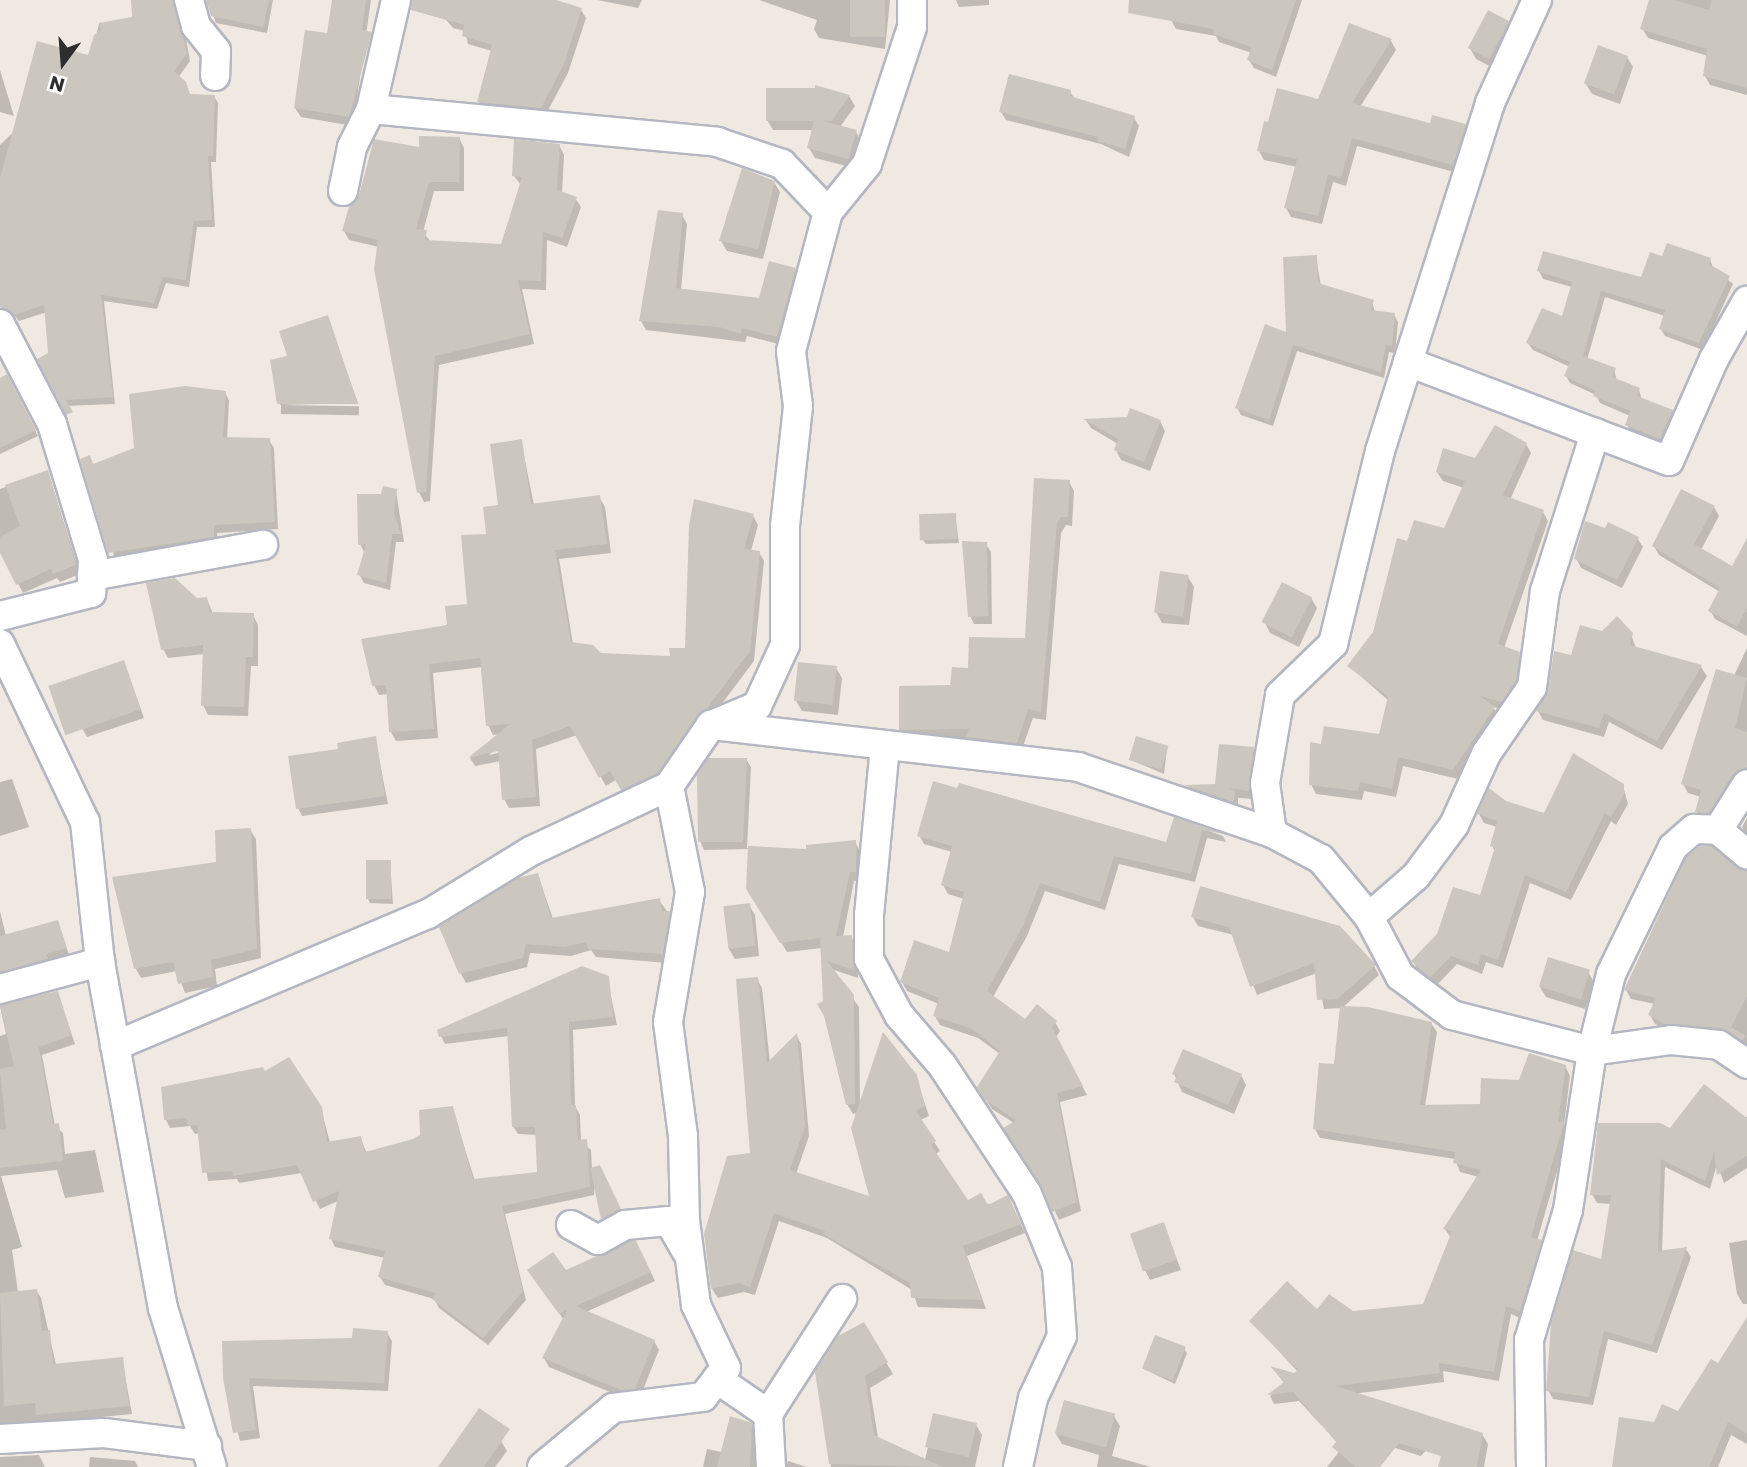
<!DOCTYPE html>
<style>
body{margin:0}
#map{position:relative;width:1747px;height:1467px;overflow:hidden;background:#efe9e1;font-family:Poppins,sans-serif}
div>[style]{position:absolute}
[style*='--x']{left:calc(var(--x)*1px);top:calc(var(--y)*1px);width:calc(var(--w)*1px);rotate:calc(var(--a)*1deg)}
.shadow>*{inset:0;background:#0003;transform-origin:0 0}
.building>*{inset:0;background:#cbc7bf;transform-origin:0 0}
.roads{filter:drop-shadow(2px 0 #b4b7c1) drop-shadow(-2px 0 #b4b7c1) drop-shadow(0 2px #b4b7c1) drop-shadow(0 -2px #b4b7c1)}
.street>*{height:28px;margin:-14px;padding:0 14px;transform-origin:14px;border-radius:14px;background:#fff}
span{translate:-50% -50%;white-space:nowrap;text-align:center;line-height:1.15;-webkit-text-stroke:6px #fff;paint-order:stroke}
.north{position:absolute;left:28px;top:28px;width:70px;height:70px;-webkit-text-stroke:5px #fff;paint-order:stroke;rotate:196deg;font-size:19px;font-weight:700;line-height:28px;text-align:center;color:#2e2e2e}
.north::after{content:'';display:block;margin:auto;width:24px;height:32px;background:#2e2e2e;clip-path:polygon(50% 0,100% 100%,50% 72%,0 100%)}
</style>
<div id="map">
<div class="shadow">
<i style="clip-path:polygon(133px 0,179px 0,190px 61px,178px 78px,191px 96px,214px 96px,218px 103px,216px 162px,211px 162px,215px 227px,197px 227px,189px 287px,166px 283px,157px 309px,104px 301px,115px 404px,64px 406px,50px 354px,47px 312px,19px 321px,8px 308px,0 266px,0 145px,90px 57px,99px 24px,134px 19px)"></i>
<i style="clip-path:polygon(208px 0,273px 0,267px 33px,216px 23px)"></i>
<i style="clip-path:polygon(333px 0,371px 0,353px 126px,301px 117px,295px 108px,329px 35px)"></i>
<i style="clip-path:polygon(429px 0,549px 0,581px 10px,586px 18px,568px 73px,545px 116px,483px 110px,479px 102px,492px 51px,468px 44px,465px 31px,453px 28px)"></i>
<i style="clip-path:polygon(642px 0,638px 8px,597px 0)"></i>
<i style="clip-path:polygon(759px 0,890px 0,885px 49px,819px 38px,814px 29px,817px 20px)"></i>
<i style="clip-path:polygon(956px 0,989px 0,989px 5px,959px 7px)"></i>
<i style="clip-path:polygon(1175px 0,1302px 0,1276px 77px,1254px 68px,1249px 60px,1252px 53px,1219px 42px,1216px 36px,1176px 29px,1171px 20px)"></i>
<i style="clip-path:polygon(1651px 0,1747px 0,1747px 95px,1710px 85px,1705px 76px,1708px 56px,1648px 38px,1642px 28px)"></i>
<i style="clip-path:polygon(1508px 22px,1514px 33px,1497px 70px,1476px 59px,1470px 48px)"></i>
<i style="clip-path:polygon(1350px 25px,1391px 41px,1396px 50px,1360px 107px,1431px 125px,1465px 125px,1470px 134px,1458px 173px,1357px 146px,1346px 186px,1333px 182px,1322px 224px,1291px 217px,1286px 208px,1297px 167px,1264px 160px,1259px 151px,1278px 90px,1319px 101px)"></i>
<i style="clip-path:polygon(1627px 57px,1633px 67px,1620px 104px,1592px 94px,1586px 84px)"></i>
<i style="clip-path:polygon(0 70px,14px 116px,0 112px)"></i>
<i style="clip-path:polygon(817px 87px,849px 96px,855px 106px,840px 127px,856px 132px,861px 142px,854px 168px,815px 158px,809px 148px,814px 130px,773px 130px,767px 120px)"></i>
<i style="clip-path:polygon(1070px 92px,1075px 99px,1134px 118px,1139px 126px,1129px 157px,1101px 144px,1006px 120px,1001px 112px)"></i>
<i style="clip-path:polygon(459px 138px,464px 148px,464px 191px,434px 191px,423px 232px,431px 242px,502px 245px,521px 185px,514px 176px,559px 145px,564px 155px,562px 194px,575px 198px,581px 207px,567px 247px,547px 240px,546px 290px,522px 289px,534px 344px,439px 365px,430px 501px,424px 502px,419px 492px,379px 247px,349px 240px,344px 231px,420px 149px)"></i>
<i style="clip-path:polygon(774px 182px,780px 192px,763px 259px,727px 251px,721px 241px,728px 211px,734px 213px)"></i>
<i style="clip-path:polygon(682px 215px,687px 224px,681px 290px,760px 300px,795px 270px,800px 278px,782px 345px,747px 336px,745px 342px,646px 330px,641px 321px)"></i>
<i style="clip-path:polygon(1316px 257px,1321px 286px,1372px 302px,1375px 312px,1394px 315px,1398px 322px,1395px 353px,1389px 352px,1384px 378px,1297px 351px,1273px 426px,1241px 415px,1237px 408px,1288px 334px)"></i>
<i style="clip-path:polygon(1664px 258px,1710px 259px,1713px 268px,1733px 284px,1703px 350px,1665px 336px,1661px 329px,1665px 316px,1605px 297px,1587px 360px,1614px 369px,1617px 381px,1639px 390px,1642px 400px,1672px 411px,1676px 419px,1664px 446px,1631px 432px,1627px 425px,1630px 416px,1600px 403px,1596px 395px,1570px 383px,1566px 376px,1570px 367px,1533px 350px,1528px 343px,1563px 318px,1572px 287px,1543px 279px,1539px 271px,1643px 279px)"></i>
<i style="clip-path:polygon(327px 317px,358px 403px,280px 405px,289px 357px)"></i>
<i style="clip-path:polygon(7px 377px,38px 436px,0 454px,0 379px)"></i>
<i style="clip-path:polygon(225px 392px,229px 401px,227px 439px,269px 440px,274px 448px,278px 529px,217px 533px,218px 545px,115px 560px,94px 465px,136px 449px)"></i>
<i style="left:281px;top:405px;width:78px;height:9px;rotate:1deg"></i>
<i style="clip-path:polygon(1128px 418px,1160px 421px,1165px 431px,1150px 471px,1121px 460px,1116px 450px,1118px 444px,1091px 428px,1086px 420px)"></i>
<i style="clip-path:polygon(evenodd,521px 441px,534px 505px,599px 497px,605px 507px,611px 553px,559px 559px,573px 644px,601px 655px,672px 658px,687px 649px,753px 516px,758px 525px,751px 551px,759px 552px,764px 561px,754px 661px,663px 782px,628px 798px,617px 779px,606px 786px,577px 735px,536px 749px,540px 806px,509px 808px,504px 799px,501px 761px,475px 766px,470px 758px,501px 734px,493px 735px,488px 725px,483px 667px,433px 673px,438px 738px,396px 741px,391px 732px,388px 694px,379px 695px,374px 685px,469px 606px,521px 441px,494px 750px,507px 751px,489px 755px,494px 750px)"></i>
<i style="clip-path:polygon(1526px 444px,1531px 453px,1510px 500px,1543px 512px,1548px 521px,1504px 648px,1519px 654px,1524px 663px,1520px 690px,1507px 710px,1493px 707px,1499px 717px,1458px 779px,1403px 766px,1396px 797px,1364px 791px,1362px 800px,1316px 794px,1311px 784px,1323px 746px,1380px 736px,1389px 701px,1349px 666px,1375px 633px,1408px 543px,1445px 530px,1464px 488px,1443px 481px,1437px 472px)"></i>
<i style="clip-path:polygon(48px 472px,80px 574px,60px 582px,57px 578px,23px 593px,0 549px,0 489px)"></i>
<i style="clip-path:polygon(1036px 480px,1069px 482px,1074px 491px,1072px 526px,1066px 525px,1061px 533px,1046px 720px,1033px 718px,1021px 752px,973px 746px,969px 738px,906px 738px,901px 729px,969px 670px,1027px 640px)"></i>
<i style="clip-path:polygon(396px 491px,404px 542px,396px 542px,390px 590px,364px 583px,359px 574px,365px 554px,360px 544px,382px 495px)"></i>
<i style="clip-path:polygon(1714px 507px,1719px 516px,1701px 550px,1738px 572px,1747px 555px,1747px 636px,1715px 619px,1710px 610px,1720px 592px,1659px 555px,1654px 546px)"></i>
<i style="clip-path:polygon(955px 514px,959px 543px,926px 544px,923px 540px)"></i>
<i style="clip-path:polygon(1637px 538px,1643px 547px,1622px 588px,1581px 568px,1576px 558px)"></i>
<i style="clip-path:polygon(986px 544px,991px 552px,992px 624px,974px 624px,970px 616px)"></i>
<i style="clip-path:polygon(1188px 577px,1194px 587px,1189px 625px,1162px 623px,1156px 612px)"></i>
<i style="clip-path:polygon(1311px 598px,1317px 608px,1299px 647px,1270px 633px,1265px 623px)"></i>
<i style="clip-path:polygon(207px 599px,213px 614px,253px 615px,258px 625px,258px 666px,251px 666px,248px 716px,208px 715px,203px 705px,204px 654px,168px 658px,163px 649px,197px 600px)"></i>
<i style="clip-path:polygon(1602px 633px,1631px 634px,1636px 649px,1701px 667px,1707px 676px,1662px 750px,1609px 722px,1604px 737px,1543px 720px,1538px 711px,1573px 658px)"></i>
<i style="clip-path:polygon(1747px 648px,1747px 778px,1714px 821px,1702px 821px,1697px 812px,1701px 797px,1688px 793px,1683px 784px)"></i>
<i style="clip-path:polygon(124px 663px,144px 718px,87px 737px,82px 728px)"></i>
<i style="clip-path:polygon(836px 668px,842px 678px,838px 715px,802px 711px,796px 701px)"></i>
<i style="clip-path:polygon(375px 738px,388px 804px,302px 816px,298px 808px,340px 750px)"></i>
<i style="clip-path:polygon(1167px 748px,1164px 774px,1131px 760px)"></i>
<i style="clip-path:polygon(1253px 749px,1258px 758px,1254px 799px,1238px 798px,1238px 811px,1191px 795px,1186px 787px,1217px 786px)"></i>
<i style="clip-path:polygon(746px 759px,751px 767px,747px 848px,808px 851px,855px 842px,860px 851px,861px 881px,854px 881px,843px 937px,851px 937px,857px 946px,858px 978px,831px 969px,859px 1007px,860px 1107px,915px 1075px,929px 1116px,920px 1120px,940px 1151px,936px 1154px,967px 1202px,1012px 1206px,1025px 1233px,967px 1256px,986px 1309px,918px 1307px,912px 1290px,827px 1238px,779px 1221px,755px 1295px,744px 1292px,718px 1298px,712px 1289px,705px 1235px,751px 1155px,757px 979px,762px 988px,770px 1063px,797px 1036px,801px 1044px,809px 1136px,796px 1174px,871px 1199px,858px 1113px,853px 1114px,847px 1104px,824px 1002px,822px 948px,787px 952px,748px 888px,750px 849px,704px 850px,700px 841px)"></i>
<i style="clip-path:polygon(12px 779px,29px 827px,0 836px,0 782px)"></i>
<i style="clip-path:polygon(1623px 786px,1628px 804px,1616px 825px,1611px 821px,1571px 900px,1530px 883px,1503px 968px,1486px 962px,1482px 974px,1457px 964px,1436px 986px,1418px 970px,1413px 961px,1481px 897px,1495px 852px,1492px 845px,1497px 827px,1484px 823px,1479px 814px,1505px 802px,1544px 815px)"></i>
<i style="clip-path:polygon(1747px 818px,1747px 835px,1742px 827px)"></i>
<i style="clip-path:polygon(1175px 819px,1223px 836px,1226px 842px,1207px 838px,1195px 882px,1119px 864px,1105px 910px,1045px 891px,1027px 936px,993px 997px,1025px 1021px,1055px 1022px,1060px 1031px,1056px 1037px,1087px 1095px,1060px 1102px,1081px 1211px,1059px 1220px,1014px 1123px,992px 1109px,984px 1097px,1000px 1054px,978px 1038px,940px 1025px,935px 1016px,939px 1004px,907px 991px,902px 982px,951px 954px,964px 899px,948px 894px,943px 885px,952px 852px,924px 844px,919px 835px,1167px 844px)"></i>
<i style="clip-path:polygon(250px 830px,256px 839px,261px 958px,215px 969px,217px 986px,185px 993px,177px 971px,141px 978px,136px 969px,218px 863px)"></i>
<i style="clip-path:polygon(390px 861px,393px 904px,370px 903px,368px 899px)"></i>
<i style="clip-path:polygon(1747px 871px,1747px 1048px,1672px 1032px,1655px 1024px,1650px 1015px,1655px 1004px,1631px 999px,1626px 990px)"></i>
<i style="clip-path:polygon(538px 875px,553px 919px,659px 900px,674px 921px,667px 963px,596px 957px,591px 950px,571px 956px,530px 953px,527px 967px,466px 983px,461px 974px)"></i>
<i style="clip-path:polygon(749px 905px,755px 915px,759px 956px,735px 959px,729px 949px)"></i>
<i style="clip-path:polygon(0 911px,6px 936px,57px 922px,70px 957px,0 983px)"></i>
<i style="clip-path:polygon(1193px 917px,1374px 966px,1379px 975px,1342px 1008px,1431px 1023px,1437px 1032px,1425px 1106px,1482px 1105px,1521px 1082px,1565px 1066px,1570px 1076px,1564px 1125px,1568px 1133px,1537px 1241px,1546px 1251px,1525px 1320px,1511px 1314px,1499px 1381px,1443px 1371px,1444px 1382px,1353px 1394px,1444px 1429px,1421px 1456px,1321px 1425px,1299px 1401px,1274px 1404px,1270px 1396px,1283px 1384px,1288px 1389px,1274px 1369px,1294px 1375px,1298px 1372px,1251px 1321px,1424px 1306px,1451px 1238px,1445px 1229px,1479px 1177px,1460px 1172px,1455px 1159px,1320px 1138px,1315px 1129px,1336px 1066px,1341px 1008px,1324px 1009px,1317px 973px,1257px 995px,1234px 935px,1198px 926px)"></i>
<i style="clip-path:polygon(1588px 972px,1594px 982px,1585px 1009px,1546px 997px,1540px 987px)"></i>
<i style="clip-path:polygon(607px 977px,617px 1025px,573px 1030px,575px 1106px,580px 1115px,581px 1142px,591px 1150px,592px 1169px,599px 1167px,622px 1214px,605px 1223px,595px 1184px,594px 1195px,505px 1214px,526px 1300px,488px 1345px,439px 1308px,434px 1299px,385px 1285px,380px 1277px,385px 1258px,335px 1247px,331px 1239px,338px 1201px,320px 1209px,302px 1173px,239px 1183px,237px 1179px,208px 1181px,200px 1133px,195px 1134px,190px 1126px,170px 1128px,166px 1120px,265px 1073px,321px 1108px,330px 1143px,360px 1138px,367px 1153px,414px 1141px,452px 1108px,475px 1181px,539px 1173px,537px 1135px,518px 1134px,513px 1126px,509px 1036px,445px 1044px,441px 1036px)"></i>
<i style="clip-path:polygon(57px 993px,75px 1044px,42px 1055px,55px 1126px,63px 1133px,65px 1154px,95px 1150px,104px 1192px,65px 1198px,57px 1170px,1px 1176px,22px 1247px,12px 1250px,18px 1292px,36px 1290px,41px 1298px,56px 1365px,122px 1359px,132px 1414px,0 1427px,0 1036px,6px 1034px,0 1006px)"></i>
<i style="clip-path:polygon(1174px 1074px,1241px 1075px,1246px 1085px,1234px 1114px,1182px 1092px)"></i>
<i style="clip-path:polygon(1747px 1117px,1747px 1168px,1724px 1183px,1717px 1164px,1710px 1189px,1665px 1167px,1662px 1252px,1686px 1249px,1691px 1257px,1657px 1353px,1608px 1339px,1593px 1405px,1553px 1399px,1548px 1390px,1602px 1261px,1611px 1204px,1597px 1203px,1592px 1194px,1671px 1130px)"></i>
<i style="clip-path:polygon(1163px 1224px,1181px 1270px,1150px 1280px,1145px 1270px)"></i>
<i style="clip-path:polygon(1747px 1240px,1747px 1304px,1743px 1304px,1737px 1294px,1729px 1243px)"></i>
<i style="clip-path:polygon(641px 1252px,655px 1281px,586px 1312px,654px 1341px,659px 1350px,640px 1397px,627px 1399px,549px 1367px,544px 1358px,564px 1320px,534px 1279px)"></i>
<i style="clip-path:polygon(863px 1324px,893px 1374px,870px 1388px,878px 1438px,925px 1460px,935px 1415px,976px 1425px,982px 1435px,975px 1467px,831px 1467px,817px 1372px)"></i>
<i style="clip-path:polygon(387px 1333px,392px 1341px,388px 1391px,253px 1386px,260px 1438px,240px 1441px,224px 1378px)"></i>
<i style="clip-path:polygon(1184px 1349px,1187px 1353px,1175px 1384px,1144px 1369px)"></i>
<i style="clip-path:polygon(1747px 1353px,1747px 1444px,1731px 1435px,1718px 1467px,1613px 1467px,1655px 1424px,1679px 1414px,1718px 1366px)"></i>
<i style="clip-path:polygon(1114px 1416px,1120px 1426px,1112px 1456px,1151px 1467px,1097px 1467px,1099px 1455px,1062px 1444px,1056px 1434px)"></i>
<i style="clip-path:polygon(751px 1425px,757px 1436px,759px 1467px,703px 1467px,707px 1449px,722px 1452px)"></i>
<i style="clip-path:polygon(1482px 1434px,1488px 1444px,1484px 1467px,1439px 1467px)"></i>
<i style="clip-path:polygon(501px 1441px,507px 1451px,495px 1467px,440px 1467px)"></i>
<i style="clip-path:polygon(1342px 1448px,1365px 1467px,1327px 1467px)"></i>
<i style="clip-path:polygon(39px 1455px,45px 1467px,0 1467px,0 1457px)"></i>
<i style="clip-path:polygon(90px 1457px,135px 1461px,138px 1467px,89px 1467px)"></i>
<i style="clip-path:polygon(788px 1461px,807px 1467px,786px 1467px)"></i>
</div>
<div class="building">
<i style="clip-path:polygon(131px 0,173px 0,187px 53px,174px 71px,186px 82px,190px 94px,215px 95px,213px 156px,208px 156px,212px 220px,194px 221px,186px 280px,163px 277px,154px 303px,101px 295px,113px 397px,66px 400px,73px 412px,66px 415px,37px 359px,48px 353px,44px 305px,14px 315px,0 307px,0 178px,37px 41px,88px 55px,94px 35px,101px 30px,99px 23px,132px 17px)"></i>
<i style="clip-path:polygon(206px 0,269px 0,263px 27px,211px 16px)"></i>
<i style="clip-path:polygon(332px 0,366px 0,362px 30px,372px 32px,349px 117px,294px 108px,305px 30px,327px 33px)"></i>
<i style="clip-path:polygon(412px 0,556px 0,582px 8px,564px 64px,541px 108px,477px 102px,492px 45px,462px 36px,464px 25px,411px 10px)"></i>
<i style="left:850px;top:0;width:35px;height:37px"></i>
<i style="clip-path:polygon(1129px 0,1296px 0,1272px 70px,1247px 60px,1252px 47px,1213px 34px,1214px 29px,1128px 13px)"></i>
<i style="clip-path:polygon(1649px 0,1674px 0,1709px 10px,1712px 0,1747px 0,1747px 88px,1703px 76px,1707px 49px,1640px 29px)"></i>
<i style="left:1488px;top:10px;width:24px;height:43px;rotate:28deg"></i>
<i style="clip-path:polygon(1349px 23px,1392px 39px,1352px 103px,1430px 123px,1432px 115px,1466px 124px,1453px 165px,1352px 138px,1341px 178px,1328px 174px,1318px 216px,1284px 208px,1297px 159px,1257px 151px,1264px 121px,1268px 122px,1277px 88px,1318px 99px)"></i>
<i style="left:1598px;top:45px;width:32px;height:41px;rotate:20deg"></i>
<i style="clip-path:polygon(1009px 74px,1071px 90px,1070px 96px,1135px 116px,1125px 149px,1097px 141px,1098px 137px,999px 112px)"></i>
<i style="clip-path:polygon(815px 85px,850px 95px,832px 121px,823px 121px,857px 130px,848px 159px,807px 148px,814px 121px,766px 121px,766px 88px,815px 88px)"></i>
<i style="clip-path:polygon(419px 136px,460px 137px,459px 182px,429px 182px,416px 229px,427px 230px,425px 240px,501px 244px,522px 177px,512px 176px,514px 139px,560px 144px,557px 190px,577px 197px,562px 238px,543px 232px,541px 281px,518px 280px,530px 334px,435px 356px,426px 492px,417px 493px,374px 269px,378px 240px,342px 231px,349px 207px,359px 195px,374px 139px,419px 147px)"></i>
<i style="clip-path:polygon(742px 168px,775px 181px,758px 249px,719px 241px)"></i>
<i style="clip-path:polygon(658px 210px,683px 213px,676px 288px,759px 298px,769px 261px,796px 268px,777px 337px,742px 328px,741px 334px,719px 327px,639px 321px)"></i>
<i style="clip-path:polygon(1667px 243px,1711px 258px,1709px 264px,1730px 276px,1699px 343px,1659px 329px,1665px 310px,1601px 291px,1583px 356px,1616px 368px,1612px 377px,1640px 388px,1637px 396px,1673px 410px,1660px 439px,1625px 425px,1635px 398px,1630px 411px,1593px 396px,1596px 391px,1564px 376px,1570px 362px,1526px 343px,1542px 308px,1562px 316px,1572px 282px,1537px 271px,1543px 251px,1641px 277px,1650px 252px,1662px 256px)"></i>
<i style="clip-path:polygon(1317px 255px,1318px 283px,1374px 300px,1371px 310px,1395px 313px,1392px 346px,1386px 345px,1381px 372px,1293px 345px,1269px 420px,1235px 408px,1265px 324px,1286px 332px,1283px 257px)"></i>
<i style="clip-path:polygon(328px 315px,358px 404px,277px 404px,270px 360px,287px 356px,279px 331px)"></i>
<i style="clip-path:polygon(7px 374px,36px 430px,0 448px,0 378px)"></i>
<i style="clip-path:polygon(185px 386px,226px 391px,223px 437px,270px 438px,275px 522px,214px 525px,214px 537px,108px 553px,80px 459px,90px 455px,93px 464px,134px 448px,129px 394px)"></i>
<i style="clip-path:polygon(1130px 408px,1161px 420px,1144px 462px,1114px 450px,1118px 439px,1083px 419px,1127px 417px)"></i>
<i style="clip-path:polygon(1495px 425px,1527px 443px,1503px 495px,1544px 510px,1498px 644px,1520px 652px,1516px 681px,1502px 702px,1480px 696px,1495px 707px,1453px 770px,1398px 757px,1392px 789px,1360px 782px,1358px 791px,1309px 785px,1310px 742px,1321px 744px,1324px 726px,1379px 734px,1388px 696px,1347px 666px,1373px 632px,1397px 538px,1407px 541px,1414px 520px,1444px 528px,1465px 481px,1436px 472px,1443px 448px,1475px 458px)"></i>
<i style="clip-path:polygon(522px 439px,531px 504px,600px 495px,607px 544px,555px 550px,571px 642px,593px 645px,601px 653px,670px 656px,669px 648px,685px 648px,689px 525px,694px 499px,754px 514px,744px 549px,760px 551px,750px 651px,658px 773px,621px 790px,610px 771px,599px 778px,570px 726px,532px 740px,536px 797px,502px 800px,498px 751px,468px 758px,510px 724px,486px 726px,480px 658px,429px 664px,434px 729px,389px 732px,386px 685px,372px 686px,361px 639px,447px 625px,445px 606px,467px 604px,461px 535px,486px 534px,483px 507px,498px 505px,490px 444px)"></i>
<i style="clip-path:polygon(48px 470px,76px 565px,53px 574px,51px 569px,16px 585px,0 553px,0 537px,20px 526px,5px 485px)"></i>
<i style="clip-path:polygon(1034px 478px,1070px 480px,1068px 517px,1061px 517px,1057px 523px,1041px 712px,1028px 709px,1017px 743px,966px 737px,969px 729px,899px 730px,899px 686px,950px 685px,952px 667px,968px 668px,969px 637px,1025px 638px)"></i>
<i style="clip-path:polygon(383px 486px,397px 489px,394px 513px,401px 534px,392px 534px,386px 583px,357px 575px,366px 544px,358px 545px,357px 494px,381px 494px)"></i>
<i style="clip-path:polygon(1681px 489px,1715px 506px,1694px 544px,1732px 566px,1747px 538px,1747px 608px,1737px 626px,1708px 611px,1720px 588px,1652px 546px)"></i>
<i style="left:956px;top:513px;width:26px;height:37px;rotate:88deg"></i>
<i style="clip-path:polygon(1585px 521px,1605px 528px,1608px 522px,1639px 537px,1617px 580px,1574px 559px)"></i>
<i style="clip-path:polygon(962px 541px,987px 542px,988px 616px,968px 617px)"></i>
<i style="left:1160px;top:571px;width:29px;height:42px;rotate:8deg"></i>
<i style="clip-path:polygon(175px 578px,197px 598px,207px 597px,209px 612px,254px 613px,253px 657px,246px 657px,244px 707px,201px 706px,203px 645px,161px 650px,146px 583px)"></i>
<i style="left:1282px;top:582px;width:34px;height:45px;rotate:27deg"></i>
<i style="clip-path:polygon(1617px 616px,1633px 633px,1630px 645px,1702px 665px,1657px 741px,1604px 713px,1599px 728px,1536px 711px,1548px 690px,1554px 651px,1571px 655px,1580px 625px,1602px 631px)"></i>
<i style="left:124px;top:660px;width:52px;height:80px;rotate:71deg"></i>
<i style="left:798px;top:662px;width:39px;height:39px;rotate:6deg"></i>
<i style="clip-path:polygon(1716px 669px,1747px 678px,1735px 728px,1747px 732px,1747px 767px,1733px 775px,1709px 813px,1695px 812px,1701px 790px,1681px 784px)"></i>
<i style="clip-path:polygon(376px 736px,385px 796px,296px 809px,288px 756px,338px 749px,337px 743px)"></i>
<i style="left:1136px;top:736px;width:34px;height:25px;rotate:17deg"></i>
<i style="clip-path:polygon(1219px 744px,1254px 747px,1249px 791px,1228px 788px,1236px 791px,1233px 802px,1184px 785px,1215px 784px)"></i>
<i style="clip-path:polygon(1573px 753px,1624px 784px,1624px 794px,1611px 817px,1605px 813px,1566px 892px,1525px 875px,1498px 960px,1481px 954px,1478px 965px,1451px 956px,1430px 978px,1411px 961px,1437px 934px,1453px 887px,1480px 895px,1495px 847px,1490px 846px,1497px 821px,1477px 814px,1489px 788px,1506px 801px,1544px 813px)"></i>
<i style="clip-path:polygon(708px 758px,747px 758px,743px 842px,698px 842px,697px 775px)"></i>
<i style="clip-path:polygon(933px 781px,957px 788px,959px 783px,1166px 842px,1174px 817px,1224px 834px,1202px 830px,1191px 874px,1114px 856px,1100px 902px,1040px 883px,1023px 926px,987px 991px,1025px 1019px,1037px 1004px,1057px 1021px,1052px 1027px,1083px 1086px,1057px 1093px,1077px 1202px,1052px 1212px,1041px 1185px,1003px 1128px,1016px 1120px,985px 1100px,977px 1087px,1000px 1051px,972px 1029px,933px 1016px,939px 998px,900px 982px,914px 940px,949px 952px,964px 892px,941px 885px,952px 846px,917px 836px)"></i>
<i style="clip-path:polygon(251px 828px,257px 949px,211px 960px,213px 977px,178px 984px,173px 962px,134px 969px,112px 877px,216px 862px,215px 830px)"></i>
<i style="clip-path:polygon(856px 840px,856px 872px,850px 872px,836px 936px,852px 935px,854px 970px,827px 961px,854px 995px,855px 1104px,846px 1105px,824px 1016px,817px 1004px,823px 1001px,820px 938px,780px 943px,746px 889px,748px 846px,806px 849px,806px 845px)"></i>
<i style="clip-path:polygon(1700px 846px,1712px 846px,1747px 870px,1747px 996px,1731px 1027px,1746px 1036px,1742px 1041px,1721px 1028px,1665px 1024px,1648px 1015px,1656px 998px,1624px 990px,1686px 857px)"></i>
<i style="left:366px;top:860px;width:25px;height:39px"></i>
<i style="clip-path:polygon(538px 873px,551px 918px,660px 898px,662px 911px,670px 911px,663px 954px,588px 949px,586px 942px,565px 947px,526px 944px,523px 958px,459px 974px,439px 927px,518px 878px)"></i>
<i style="clip-path:polygon(1200px 886px,1340px 926px,1376px 965px,1337px 999px,1317px 1000px,1314px 963px,1250px 987px,1229px 927px,1191px 917px)"></i>
<i style="left:750px;top:903px;width:43px;height:27px;rotate:83deg"></i>
<i style="clip-path:polygon(58px 920px,67px 948px,46px 954px,48px 959px,0 972px,0 936px)"></i>
<i style="left:1548px;top:957px;width:44px;height:31px;rotate:17deg"></i>
<i style="clip-path:polygon(582px 966px,609px 976px,613px 1017px,569px 1022px,571px 1105px,576px 1105px,578px 1140px,587px 1139px,590px 1187px,502px 1206px,523px 1291px,483px 1338px,432px 1299px,436px 1293px,378px 1277px,385px 1251px,329px 1239px,339px 1191px,313px 1202px,297px 1165px,233px 1176px,232px 1171px,202px 1173px,197px 1125px,188px 1126px,187px 1118px,164px 1120px,161px 1087px,263px 1067px,265px 1071px,289px 1057px,322px 1107px,327px 1142px,361px 1136px,365px 1152px,413px 1139px,420px 1135px,419px 1110px,453px 1106px,473px 1179px,537px 1172px,535px 1127px,512px 1127px,507px 1028px,439px 1037px,437px 1030px)"></i>
<i style="clip-path:polygon(758px 977px,767px 1063px,797px 1033px,805px 1126px,790px 1170px,869px 1196px,851px 1128px,883px 1032px,917px 1075px,925px 1106px,916px 1111px,936px 1141px,931px 1145px,968px 1200px,981px 1193px,988px 1205px,1008px 1195px,1021px 1224px,963px 1246px,982px 1300px,911px 1298px,910px 1283px,823px 1234px,825px 1231px,774px 1213px,750px 1287px,738px 1283px,711px 1289px,704px 1234px,727px 1156px,750px 1153px,736px 979px)"></i>
<i style="clip-path:polygon(58px 991px,72px 1035px,39px 1047px,53px 1124px,59px 1123px,63px 1161px,0 1168px,0 1130px,6px 1129px,0 1069px,14px 1066px,0 1005px)"></i>
<i style="clip-path:polygon(1340px 1006px,1368px 1007px,1432px 1022px,1420px 1105px,1480px 1104px,1481px 1078px,1519px 1080px,1529px 1053px,1566px 1065px,1558px 1122px,1564px 1122px,1531px 1237px,1542px 1240px,1520px 1311px,1506px 1306px,1494px 1372px,1439px 1363px,1440px 1373px,1336px 1386px,1483px 1433px,1477px 1467px,1438px 1467px,1441px 1456px,1399px 1443px,1380px 1467px,1356px 1467px,1332px 1447px,1336px 1442px,1293px 1392px,1267px 1395px,1284px 1382px,1270px 1366px,1294px 1373px,1298px 1370px,1249px 1321px,1287px 1281px,1317px 1309px,1329px 1294px,1353px 1311px,1423px 1304px,1452px 1231px,1443px 1229px,1481px 1170px,1453px 1163px,1455px 1152px,1313px 1129px,1319px 1063px,1334px 1064px)"></i>
<i style="clip-path:polygon(1183px 1049px,1242px 1074px,1228px 1105px,1174px 1082px,1177px 1076px,1172px 1074px)"></i>
<i style="clip-path:polygon(1704px 1084px,1747px 1118px,1747px 1156px,1717px 1175px,1714px 1152px,1705px 1181px,1661px 1159px,1658px 1251px,1687px 1247px,1652px 1345px,1604px 1331px,1589px 1397px,1546px 1391px,1551px 1324px,1573px 1250px,1601px 1259px,1611px 1195px,1590px 1195px,1598px 1123px,1660px 1123px,1670px 1128px)"></i>
<i style="clip-path:polygon(600px 1165px,621px 1209px,601px 1219px,590px 1168px)"></i>
<i style="left:1164px;top:1222px;width:40px;height:36px;rotate:71deg"></i>
<i style="clip-path:polygon(630px 1241px,636px 1241px,651px 1272px,576px 1306px,655px 1340px,635px 1389px,621px 1390px,542px 1358px,567px 1310px,559px 1314px,527px 1270px,553px 1252px,566px 1270px)"></i>
<i style="clip-path:polygon(37px 1289px,42px 1331px,50px 1330px,53px 1364px,123px 1357px,129px 1406px,36px 1415px,35px 1403px,4px 1406px,0 1293px)"></i>
<i style="clip-path:polygon(1747px 1317px,1747px 1434px,1728px 1422px,1709px 1467px,1612px 1467px,1619px 1417px,1654px 1422px,1662px 1404px,1678px 1411px,1711px 1359px,1718px 1363px)"></i>
<i style="clip-path:polygon(864px 1322px,888px 1362px,865px 1376px,874px 1435px,943px 1467px,829px 1464px,815px 1372px,838px 1336px)"></i>
<i style="clip-path:polygon(353px 1328px,388px 1331px,384px 1383px,249px 1378px,256px 1430px,233px 1433px,223px 1378px,222px 1341px,352px 1338px)"></i>
<i style="left:1155px;top:1335px;width:33px;height:36px;rotate:21deg"></i>
<i style="left:1064px;top:1400px;width:53px;height:35px;rotate:15deg"></i>
<i style="clip-path:polygon(479px 1408px,510px 1429px,484px 1467px,438px 1467px)"></i>
<i style="left:933px;top:1413px;width:45px;height:35px;rotate:13deg"></i>
<i style="clip-path:polygon(730px 1416px,752px 1423px,750px 1467px,717px 1467px)"></i>
</div>
<div class="roads">
<div class="street">
<i style="--x:189;--y:0;--w:27;--a:75"></i>
<i style="--x:196;--y:26;--w:32;--a:51"></i>
<i style="--x:216;--y:51;--w:25;--a:92"></i>
<i style="--x:371;--y:109;--w:348;--a:5.4"></i>
<i style="--x:717;--y:142;--w:69;--a:18.7"></i>
<i style="--x:782;--y:164;--w:66;--a:46.2"></i>
<i style="--x:343;--y:191;--w:45;--a:-78.4"></i>
<i style="--x:352;--y:147;--w:42;--a:-63.4"></i>
<i style="--x:371;--y:109;--w:112;--a:-77.1"></i>
<i style="--x:0;--y:324;--w:113;--a:62.5"></i>
<i style="--x:52;--y:424;--w:142;--a:73.2"></i>
<i style="--x:93;--y:560;--w:33;--a:93"></i>
<i style="--x:91;--y:593;--w:94;--a:165.8"></i>
<i style="--x:1408;--y:362;--w:279;--a:20.8"></i>
<i style="--x:1669;--y:461;--w:111;--a:-66.2"></i>
<i style="--x:1714;--y:359;--w:67;--a:-60.4"></i>
<i style="--x:92;--y:576;--w:174;--a:-10.3"></i>
<i style="--x:0;--y:644;--w:197;--a:64.5"></i>
<i style="--x:85;--y:822;--w:141;--a:83.9"></i>
<i style="--x:100;--y:962;--w:352;--a:79.7"></i>
<i style="--x:163;--y:1308;--w:166;--a:72.9"></i>
<i style="--x:712;--y:725;--w:49;--a:-22.9"></i>
<i style="--x:757;--y:706;--w:67;--a:-65.3"></i>
<i style="--x:785;--y:645;--w:119;--a:-90"></i>
<i style="--x:785;--y:526;--w:121;--a:-83.8"></i>
<i style="--x:798;--y:406;--w:55;--a:-97.3"></i>
<i style="--x:791;--y:351;--w:144;--a:-75.1"></i>
<i style="--x:828;--y:212;--w:62;--a:-50.9"></i>
<i style="--x:867;--y:164;--w:144;--a:-71.8"></i>
<i style="--x:912;--y:27;--w:27;--a:-90"></i>
<i style="--x:885;--y:746;--w:170;--a:95.4"></i>
<i style="--x:869;--y:915;--w:44;--a:90"></i>
<i style="--x:869;--y:959;--w:64;--a:61.8"></i>
<i style="--x:899;--y:1015;--w:66;--a:49.3"></i>
<i style="--x:942;--y:1065;--w:154;--a:56.6"></i>
<i style="--x:1027;--y:1194;--w:79;--a:67.7"></i>
<i style="--x:1057;--y:1267;--w:69;--a:85.9"></i>
<i style="--x:1062;--y:1336;--w:68;--a:115.1"></i>
<i style="--x:1033;--y:1398;--w:71;--a:102.3"></i>
<i style="--x:1718;--y:830;--w:38;--a:40"></i>
<i style="--x:1272;--y:833;--w:50;--a:-98"></i>
<i style="--x:1265;--y:783;--w:89;--a:-80.3"></i>
<i style="--x:1280;--y:695;--w:74;--a:-43.9"></i>
<i style="--x:1333;--y:644;--w:199;--a:-76.3"></i>
<i style="--x:1380;--y:451;--w:93;--a:-72.5"></i>
<i style="--x:1408;--y:362;--w:272;--a:-72.4"></i>
<i style="--x:1490;--y:103;--w:113;--a:-65.5"></i>
<i style="--x:1369;--y:917;--w:62;--a:-41.1"></i>
<i style="--x:1416;--y:876;--w:64;--a:-53.3"></i>
<i style="--x:1454;--y:825;--w:78;--a:-65.7"></i>
<i style="--x:1486;--y:754;--w:81;--a:-55.5"></i>
<i style="--x:1532;--y:687;--w:97;--a:-82.3"></i>
<i style="--x:1545;--y:591;--w:166;--a:-72.4"></i>
<i style="--x:0;--y:989;--w:104;--a:-15.1"></i>
<i style="--x:115;--y:1046;--w:340;--a:-22.9"></i>
<i style="--x:428;--y:914;--w:121;--a:-31.5"></i>
<i style="--x:531;--y:851;--w:153;--a:-25.2"></i>
<i style="--x:669;--y:786;--w:74;--a:-55.5"></i>
<i style="--x:711;--y:725;--w:369;--a:6.5"></i>
<i style="--x:1078;--y:767;--w:205;--a:18.8"></i>
<i style="--x:1272;--y:833;--w:55;--a:28"></i>
<i style="--x:1321;--y:859;--w:75;--a:50.4"></i>
<i style="--x:1369;--y:917;--w:67;--a:62.3"></i>
<i style="--x:1400;--y:976;--w:65;--a:36.9"></i>
<i style="--x:1452;--y:1015;--w:145;--a:14.4"></i>
<i style="--x:1592;--y:1051;--w:80;--a:-7.9"></i>
<i style="--x:1671;--y:1040;--w:48;--a:5.9"></i>
<i style="--x:1719;--y:1045;--w:34;--a:34"></i>
<i style="--x:571;--y:1225;--w:31;--a:29"></i>
<i style="--x:598;--y:1240;--w:31;--a:-29"></i>
<i style="--x:625;--y:1225;--w:44;--a:-5.2"></i>
<i style="--x:669;--y:1221;--w:34;--a:60"></i>
<i style="--x:717;--y:1379;--w:62;--a:34.5"></i>
<i style="--x:0;--y:1439;--w:104;--a:-3.3"></i>
<i style="--x:104;--y:1433;--w:104;--a:7.2"></i>
<i style="--x:542;--y:1467;--w:92;--a:-39.7"></i>
<i style="--x:613;--y:1408;--w:91;--a:-7"></i>
<i style="--x:703;--y:1397;--w:37;--a:-52"></i>
<i style="--x:726;--y:1368;--w:70;--a:-115.5"></i>
<i style="--x:696;--y:1305;--w:86;--a:-97.4"></i>
<i style="--x:685;--y:1220;--w:84;--a:-91.4"></i>
<i style="--x:683;--y:1136;--w:115;--a:-97.5"></i>
<i style="--x:668;--y:1022;--w:132;--a:-80.4"></i>
<i style="--x:690;--y:892;--w:108;--a:-101.2"></i>
<i style="--x:771;--y:1467;--w:53;--a:-93.2"></i>
<i style="--x:768;--y:1414;--w:137;--a:-57.2"></i>
<i style="--x:1531;--y:1467;--w:127;--a:-90.9"></i>
<i style="--x:1529;--y:1340;--w:136;--a:-73.3"></i>
<i style="--x:1568;--y:1210;--w:161;--a:-81.4"></i>
<i style="--x:1592;--y:1051;--w:79;--a:-76.1"></i>
<i style="--x:1611;--y:974;--w:141;--a:-64"></i>
<i style="--x:1673;--y:847;--w:28;--a:-41"></i>
<i style="--x:1694;--y:829;--w:24;--a:2"></i>
<i style="--x:1718;--y:830;--w:54;--a:-57.8"></i>
</div>
</div>
<div class="north">N</div>
</div>
